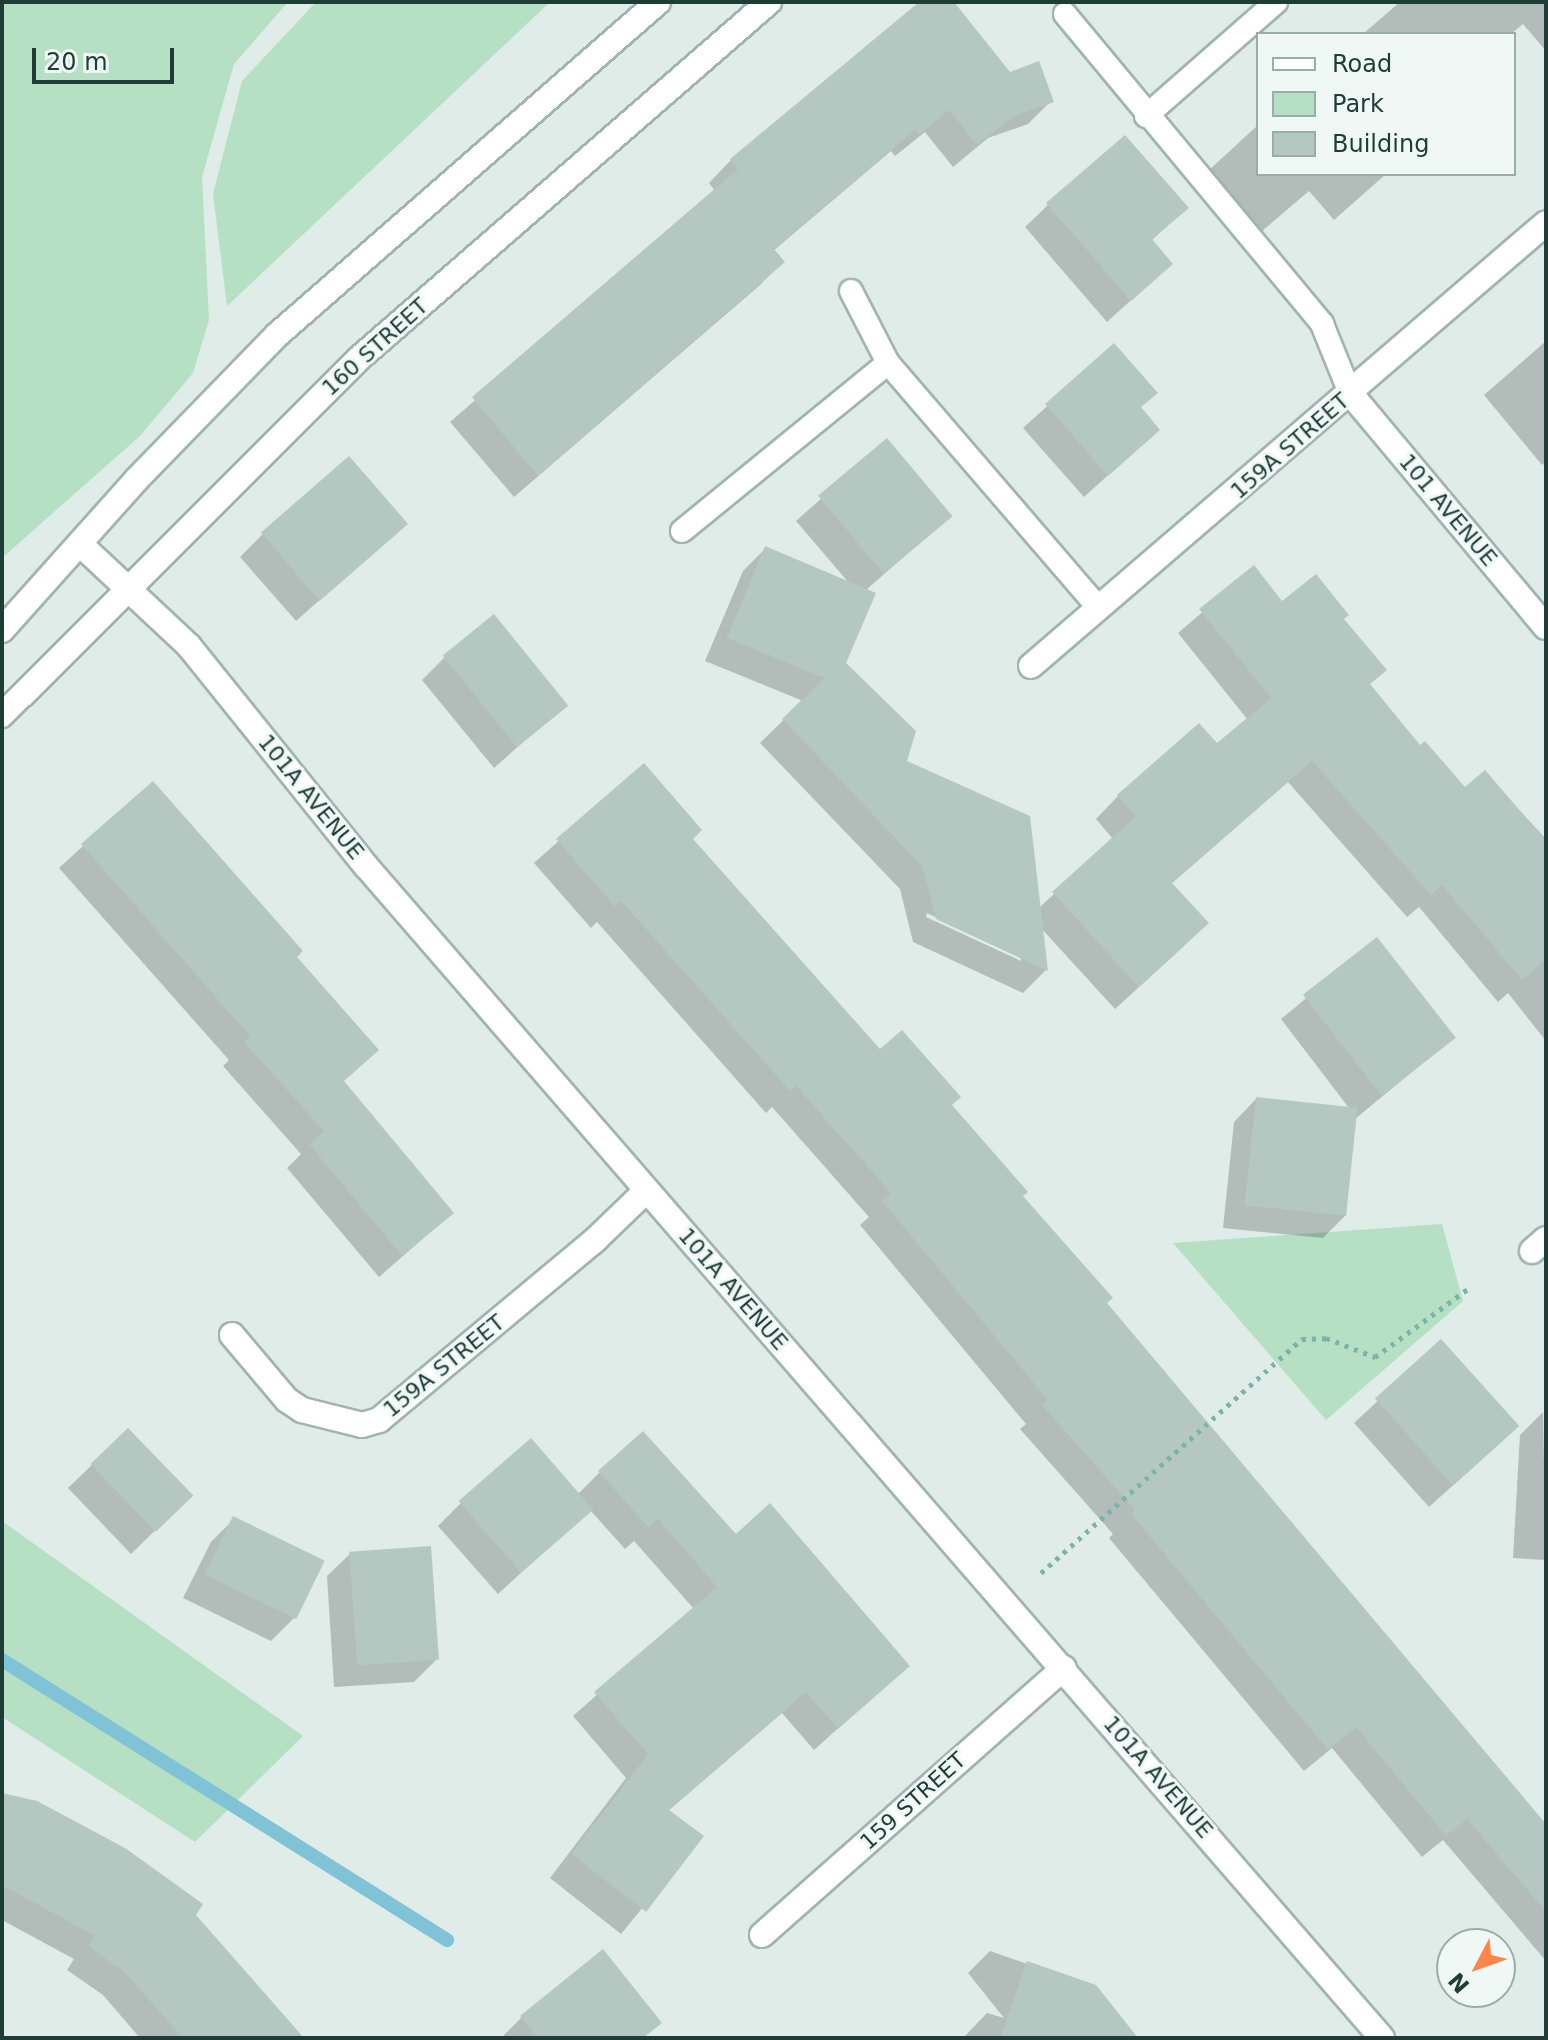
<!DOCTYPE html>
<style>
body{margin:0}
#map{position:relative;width:1548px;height:2040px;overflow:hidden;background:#dfece7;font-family:"DejaVu Sans",sans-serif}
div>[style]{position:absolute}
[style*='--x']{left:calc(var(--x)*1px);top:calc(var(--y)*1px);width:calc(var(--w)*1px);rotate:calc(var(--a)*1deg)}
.green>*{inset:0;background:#b5e0c4}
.shadow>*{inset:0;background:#0003}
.stream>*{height:14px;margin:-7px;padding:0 7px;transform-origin:7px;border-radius:7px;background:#80c3d7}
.building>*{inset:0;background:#b4c7c0;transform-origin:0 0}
.path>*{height:5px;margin-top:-2.5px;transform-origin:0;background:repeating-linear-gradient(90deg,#7bb3a6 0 4px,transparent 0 10px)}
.roads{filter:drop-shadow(2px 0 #a1b4af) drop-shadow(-2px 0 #a1b4af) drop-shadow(0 2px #a1b4af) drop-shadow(0 -2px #a1b4af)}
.service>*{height:22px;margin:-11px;padding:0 11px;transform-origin:11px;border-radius:11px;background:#fff}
.minor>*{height:24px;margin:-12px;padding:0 12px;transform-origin:12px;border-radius:12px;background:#fff}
.secondary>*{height:24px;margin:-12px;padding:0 12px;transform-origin:12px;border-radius:12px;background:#fff}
span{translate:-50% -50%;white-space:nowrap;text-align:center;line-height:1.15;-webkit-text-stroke:6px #eff8f4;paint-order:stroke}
.street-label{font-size:22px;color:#1e3d37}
.frame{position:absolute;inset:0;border:4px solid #1e3d37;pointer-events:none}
.legend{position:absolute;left:1256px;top:32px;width:260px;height:144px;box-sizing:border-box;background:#eff8f4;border:2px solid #9bada8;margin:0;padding:10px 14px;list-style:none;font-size:24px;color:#1e3d37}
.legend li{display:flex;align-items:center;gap:16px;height:40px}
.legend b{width:40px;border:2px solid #9bada8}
.north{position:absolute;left:1436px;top:1928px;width:80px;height:80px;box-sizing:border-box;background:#eff8f4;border:2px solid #9bada8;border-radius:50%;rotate:229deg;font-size:22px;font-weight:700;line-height:32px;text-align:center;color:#1e3d37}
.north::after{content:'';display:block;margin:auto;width:28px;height:36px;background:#ff8449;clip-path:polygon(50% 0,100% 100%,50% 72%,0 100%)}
.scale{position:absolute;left:32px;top:48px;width:142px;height:36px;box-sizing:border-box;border:4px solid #1e3d37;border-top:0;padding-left:10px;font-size:24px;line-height:28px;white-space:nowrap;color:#1e3d37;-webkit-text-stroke:6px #eff8f4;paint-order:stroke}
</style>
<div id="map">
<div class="green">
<i style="clip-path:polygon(2px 2px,288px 2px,234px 64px,202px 177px,209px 320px,193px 373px,140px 436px,2px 558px)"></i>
<i style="clip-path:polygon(316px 2px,550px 2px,227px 306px,213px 194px,242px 81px)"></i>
<i style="clip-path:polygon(1442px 1224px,1463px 1301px,1326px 1420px,1173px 1243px)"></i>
<i style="clip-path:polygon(2px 1521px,303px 1736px,195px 1842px,2px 1717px)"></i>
</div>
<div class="shadow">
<i style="clip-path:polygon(922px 2px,952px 2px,1010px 74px,1051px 101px,1028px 124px,988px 138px,953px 167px,925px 132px,895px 156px,891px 151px,773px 251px,782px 262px,760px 285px,514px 497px,450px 422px,715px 191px,709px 183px,731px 160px)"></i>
<i style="clip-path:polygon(1400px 2px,1546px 2px,1546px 51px,1523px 24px,1511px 34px,1363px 34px)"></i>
<i style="clip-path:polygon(1258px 125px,1258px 174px,1386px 174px,1334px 220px,1309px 191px,1261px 232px,1208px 171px)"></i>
<i style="clip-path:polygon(1048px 205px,1186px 208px,1151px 241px,1171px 264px,1107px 322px,1025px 227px)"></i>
<i style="clip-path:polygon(1546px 341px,1546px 462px,1542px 465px,1484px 395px)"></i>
<i style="clip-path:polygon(1114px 346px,1139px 408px,1158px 430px,1084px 497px,1023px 428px)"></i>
<i style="clip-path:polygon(evenodd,887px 440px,950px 516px,866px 590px,844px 664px,905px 762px,1039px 908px,1113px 839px,1096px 819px,1118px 796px,1217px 746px,1248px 720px,1178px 633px,1254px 568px,1282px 604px,1342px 620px,1368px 685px,1420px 748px,1465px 790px,1485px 773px,1546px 839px,1546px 1041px,1508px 993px,1498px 1002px,1419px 907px,1407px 917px,1288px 782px,1171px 884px,1184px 946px,1115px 1009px,1041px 928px,1046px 970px,1023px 993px,913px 942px,900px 889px,760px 743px,803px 701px,705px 661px,743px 571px,766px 548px,849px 583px,796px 521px,887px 440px,927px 913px,1021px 956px,1021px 961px,926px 917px,927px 913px)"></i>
<i style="clip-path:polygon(405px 524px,296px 621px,240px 557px,263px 534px)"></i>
<i style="clip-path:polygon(445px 657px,566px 704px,494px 768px,422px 680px)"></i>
<i style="clip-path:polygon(643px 766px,691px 839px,880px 1052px,950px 1105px,1105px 1303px,1546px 1828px,1546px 1961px,1443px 1840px,1422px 1857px,1332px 1748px,1304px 1771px,1109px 1538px,1113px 1534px,1020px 1429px,1026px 1424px,860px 1225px,869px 1217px,772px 1107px,766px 1113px,597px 922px,591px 928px,534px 863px)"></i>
<i style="clip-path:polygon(152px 783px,295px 957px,343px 1082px,452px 1213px,379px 1277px,287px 1168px,301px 1154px,223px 1066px,229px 1060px,59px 868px)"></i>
<i style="clip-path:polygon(1377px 940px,1453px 1038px,1355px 1119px,1346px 1215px,1323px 1238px,1223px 1228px,1234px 1122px,1256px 1099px,1349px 1108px,1281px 1019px)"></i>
<i style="clip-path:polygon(1441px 1342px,1493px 1449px,1429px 1507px,1354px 1423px)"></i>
<i style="clip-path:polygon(1543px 1412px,1546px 1560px,1513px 1558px,1520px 1435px)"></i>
<i style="clip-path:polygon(128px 1430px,168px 1518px,131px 1554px,68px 1488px)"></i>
<i style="clip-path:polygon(600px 1472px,735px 1536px,908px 1665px,814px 1750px,782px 1713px,668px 1811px,701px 1836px,621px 1934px,550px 1878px,626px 1778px,573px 1716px,694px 1609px,634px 1541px,625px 1549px,590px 1510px,498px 1594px,438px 1526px,461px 1503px,578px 1494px)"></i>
<i style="clip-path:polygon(234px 1519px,294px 1618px,271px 1641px,183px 1598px,211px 1542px)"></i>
<i style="clip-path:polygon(350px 1554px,437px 1659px,414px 1682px,334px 1687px,327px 1576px)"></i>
<i style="clip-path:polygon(2px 1795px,193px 1915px,302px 2038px,140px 2038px,103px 1995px,67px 1970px,74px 1959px,2px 1920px)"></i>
<i style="clip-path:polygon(990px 1951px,1094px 1987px,1135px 2038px,963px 2038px,987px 2013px,1004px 2018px,968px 1973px)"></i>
<i style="clip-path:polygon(522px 2017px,659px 2022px,643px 2038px,501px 2038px)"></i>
</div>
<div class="stream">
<i style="--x:2;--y:1660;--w:526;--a:32.18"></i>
</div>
<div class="building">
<i style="clip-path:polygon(919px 2px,954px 2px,1010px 72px,1039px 61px,1054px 102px,1014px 116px,977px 145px,949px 110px,919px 135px,915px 130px,774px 249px,785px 262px,538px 476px,472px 397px,738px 169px,730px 159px)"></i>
<i style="clip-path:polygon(1125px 135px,1189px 208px,1152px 239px,1173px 264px,1131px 301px,1046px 203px)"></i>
<i style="clip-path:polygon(1114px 343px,1158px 393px,1141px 407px,1160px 430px,1108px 476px,1045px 404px)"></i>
<i style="left:887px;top:438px;width:102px;height:90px;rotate:50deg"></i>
<i style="left:349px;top:456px;width:90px;height:117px;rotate:49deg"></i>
<i style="clip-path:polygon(765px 546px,876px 593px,846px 663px,916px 731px,907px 761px,1030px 816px,1048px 971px,936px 919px,922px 866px,782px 719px,824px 678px,727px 638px)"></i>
<i style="clip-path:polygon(1254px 565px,1282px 601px,1316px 574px,1349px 615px,1344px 619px,1387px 670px,1370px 684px,1420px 745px,1425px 741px,1465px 787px,1485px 770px,1546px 841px,1546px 960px,1522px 980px,1442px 885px,1431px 895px,1312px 761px,1172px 883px,1209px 923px,1139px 987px,1052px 892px,1136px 816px,1117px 795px,1199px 723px,1217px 743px,1271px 698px,1199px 609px)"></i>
<i style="left:494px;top:614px;width:118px;height:66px;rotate:51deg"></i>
<i style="clip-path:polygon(644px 763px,702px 830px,693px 839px,880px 1049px,902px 1030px,961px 1097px,952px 1105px,1028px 1192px,1023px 1196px,1113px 1298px,1107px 1303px,1546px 1824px,1546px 1912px,1467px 1819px,1446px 1836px,1356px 1727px,1328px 1750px,1131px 1514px,1135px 1510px,1042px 1405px,1048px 1400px,882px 1201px,891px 1193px,796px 1086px,790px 1091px,621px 901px,615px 907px,556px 839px)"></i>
<i style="clip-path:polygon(153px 781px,303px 951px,297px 957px,379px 1050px,344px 1081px,454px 1213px,402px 1256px,309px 1144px,324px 1131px,244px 1042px,250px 1036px,81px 844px)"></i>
<i style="left:1377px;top:937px;width:128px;height:94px;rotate:52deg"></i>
<i style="left:1256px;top:1097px;width:102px;height:109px;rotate:6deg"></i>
<i style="left:1441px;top:1339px;width:117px;height:89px;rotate:48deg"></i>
<i style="left:128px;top:1428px;width:94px;height:52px;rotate:46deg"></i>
<i style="clip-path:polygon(643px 1431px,736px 1534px,770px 1503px,910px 1666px,838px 1729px,806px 1692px,669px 1810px,704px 1836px,646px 1912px,571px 1854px,648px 1754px,594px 1692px,717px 1587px,658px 1519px,649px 1528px,598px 1471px)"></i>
<i style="left:531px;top:1438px;width:95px;height:96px;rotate:49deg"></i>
<i style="left:233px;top:1516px;width:102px;height:65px;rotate:26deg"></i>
<i style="left:431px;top:1546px;width:114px;height:82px;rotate:86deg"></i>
<i style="clip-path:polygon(2px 1793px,37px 1801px,125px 1848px,203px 1904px,196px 1915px,304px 2038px,183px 2038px,125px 1973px,88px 1946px,95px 1936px,2px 1885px)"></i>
<i style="clip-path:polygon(603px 1949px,662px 2023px,643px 2038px,538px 2038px,520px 2016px)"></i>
<i style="clip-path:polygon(1027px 1961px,1096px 1985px,1138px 2038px,1000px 2038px)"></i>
</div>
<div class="path">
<i style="--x:1041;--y:1573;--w:351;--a:-41.9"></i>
<i style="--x:1302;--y:1339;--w:24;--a:-2"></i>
<i style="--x:1326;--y:1338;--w:53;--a:21.2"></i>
<i style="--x:1375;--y:1357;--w:115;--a:-36.2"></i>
</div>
<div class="roads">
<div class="service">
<i style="--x:1065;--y:14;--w:403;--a:50.3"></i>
<i style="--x:1322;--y:324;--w:74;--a:67.9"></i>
<i style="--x:1146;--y:116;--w:173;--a:-41.2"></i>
<i style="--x:851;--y:291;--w:81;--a:62.8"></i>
<i style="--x:682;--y:531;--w:266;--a:-39.2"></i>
<i style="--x:888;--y:363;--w:323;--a:49.3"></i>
</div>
<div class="minor">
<i style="--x:1350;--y:393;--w:305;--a:50.1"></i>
<i style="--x:80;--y:544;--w:149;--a:43.1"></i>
<i style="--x:189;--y:646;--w:282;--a:51.2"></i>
<i style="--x:366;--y:866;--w:1551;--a:49.08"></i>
<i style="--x:1031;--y:666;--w:679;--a:-40.7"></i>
<i style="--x:1532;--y:1251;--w:18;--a:-41"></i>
<i style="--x:232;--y:1335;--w:85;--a:49.8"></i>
<i style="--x:287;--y:1400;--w:18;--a:34"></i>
<i style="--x:302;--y:1410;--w:62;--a:14"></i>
<i style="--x:362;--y:1425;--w:18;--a:-16"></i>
<i style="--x:379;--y:1420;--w:281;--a:-39.8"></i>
<i style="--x:595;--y:1240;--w:71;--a:-43.9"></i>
<i style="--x:762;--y:1935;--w:403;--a:-41.5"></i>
</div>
<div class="secondary">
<i style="--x:2;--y:630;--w:201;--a:-48.2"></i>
<i style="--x:136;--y:480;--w:202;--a:-45.8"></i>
<i style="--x:277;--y:335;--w:506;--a:-41.15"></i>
<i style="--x:2;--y:715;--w:510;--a:-44.92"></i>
<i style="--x:363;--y:355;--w:538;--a:-41.01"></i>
</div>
</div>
<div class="street-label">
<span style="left:375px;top:347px;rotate:-42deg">160 STREET</span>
<span style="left:1290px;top:446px;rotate:-41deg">159A STREET</span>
<span style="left:1448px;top:510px;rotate:50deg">101 AVENUE</span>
<span style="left:311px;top:797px;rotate:51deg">101A AVENUE</span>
<span style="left:733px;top:1289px;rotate:49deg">101A AVENUE</span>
<span style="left:444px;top:1366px;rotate:-39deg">159A STREET</span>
<span style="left:1158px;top:1777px;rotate:49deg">101A AVENUE</span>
<span style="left:913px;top:1801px;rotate:-42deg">159 STREET</span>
</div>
<div class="frame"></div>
<ul class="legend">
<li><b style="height:10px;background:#fff"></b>Road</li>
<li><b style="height:22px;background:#b5e0c4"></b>Park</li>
<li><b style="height:22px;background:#b4c7c0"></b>Building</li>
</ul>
<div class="north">N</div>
<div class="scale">20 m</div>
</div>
